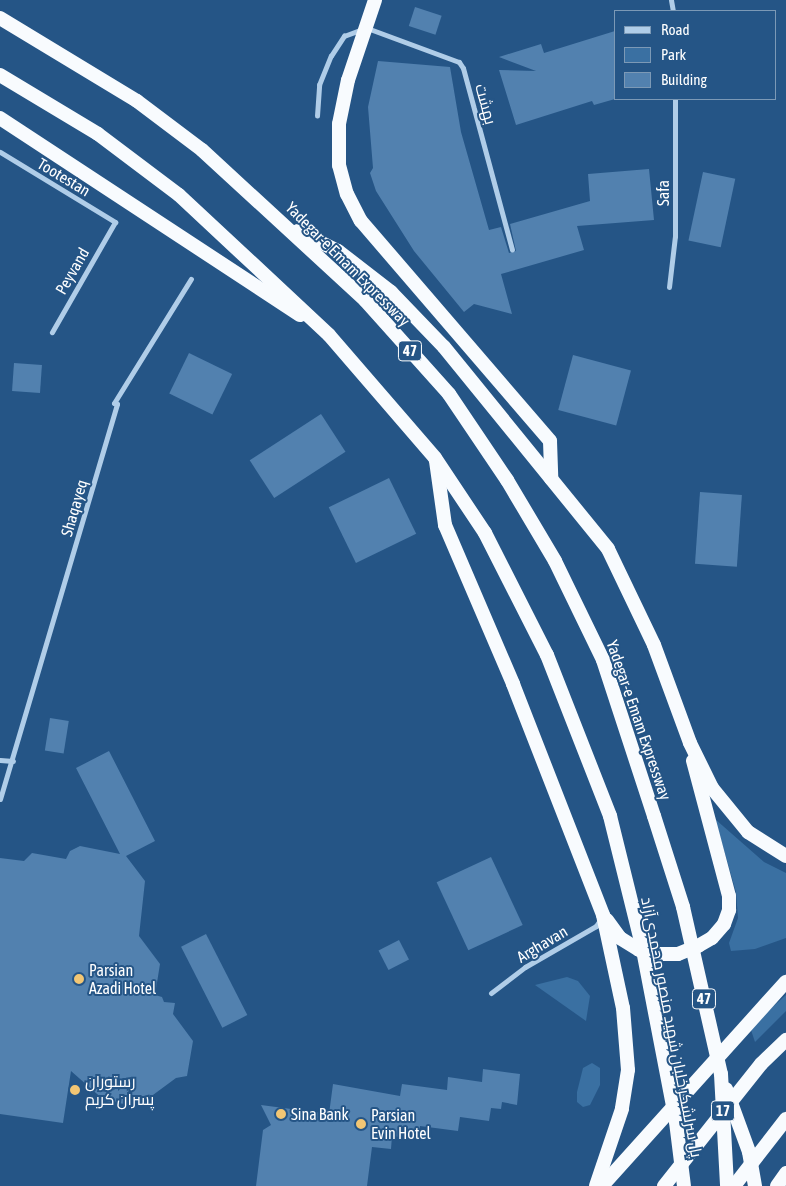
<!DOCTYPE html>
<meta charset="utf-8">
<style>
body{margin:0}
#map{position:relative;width:786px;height:1186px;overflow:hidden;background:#255586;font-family:"Asap Condensed",Cairo,sans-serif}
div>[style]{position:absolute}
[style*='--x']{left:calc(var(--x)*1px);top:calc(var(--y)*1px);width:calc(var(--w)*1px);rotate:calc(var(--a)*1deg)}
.green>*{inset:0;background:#3a70a2}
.building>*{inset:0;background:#5281af;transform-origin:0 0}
.pedestrian>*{height:4.5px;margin:-2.25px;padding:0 2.25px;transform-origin:2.25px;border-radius:2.25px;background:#b0cde8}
.minor>*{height:5px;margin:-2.5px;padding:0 2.5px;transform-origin:2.5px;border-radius:2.5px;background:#b0cde8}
.trunk>*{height:14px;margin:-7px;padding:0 7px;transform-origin:7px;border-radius:7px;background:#f8fbfe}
.trunk-bridge>*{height:14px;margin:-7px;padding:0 7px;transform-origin:7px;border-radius:7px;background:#f8fbfe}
.dots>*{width:14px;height:14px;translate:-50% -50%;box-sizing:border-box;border:2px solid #255586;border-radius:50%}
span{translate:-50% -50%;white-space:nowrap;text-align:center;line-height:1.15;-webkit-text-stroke:4px #255586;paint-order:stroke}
.shield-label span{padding:1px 4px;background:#255586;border:1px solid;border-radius:4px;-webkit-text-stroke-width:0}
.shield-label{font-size:15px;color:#fff;font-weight:700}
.street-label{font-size:16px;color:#fff}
.poi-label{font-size:16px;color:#fff}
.left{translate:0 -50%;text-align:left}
.legend{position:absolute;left:614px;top:10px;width:162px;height:90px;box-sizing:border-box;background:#255586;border:1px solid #7c99b6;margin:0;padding:6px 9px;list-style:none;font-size:15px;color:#fff}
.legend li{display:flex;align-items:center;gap:10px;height:25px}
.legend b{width:25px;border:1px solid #7c99b6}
</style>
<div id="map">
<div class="green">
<i style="clip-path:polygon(715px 819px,764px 862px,786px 873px,786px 938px,755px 949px,731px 951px,729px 943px,738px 918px,736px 892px)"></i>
<i style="clip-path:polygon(567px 977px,578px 981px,590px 996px,586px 1021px,535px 985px)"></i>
<i style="clip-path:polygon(786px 995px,786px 1011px,755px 1042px,750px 1027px)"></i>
<i style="clip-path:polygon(592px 1063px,600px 1068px,600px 1085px,590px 1105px,583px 1107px,577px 1102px,577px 1092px,583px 1068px)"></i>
</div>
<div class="building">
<i style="left:415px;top:7px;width:28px;height:20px;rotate:18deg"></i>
<i style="clip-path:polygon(615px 31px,615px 99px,594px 105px,592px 101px,516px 125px,499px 70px,536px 71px,499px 57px,541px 44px,544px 53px)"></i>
<i style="clip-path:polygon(378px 61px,450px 67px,461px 132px,489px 230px,501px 227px,509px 253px,516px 251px,510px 224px,590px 201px,588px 174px,649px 169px,654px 220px,577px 226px,584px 250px,501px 274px,512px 314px,474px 304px,464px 312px,414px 251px,376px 191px,370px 173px,373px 168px,368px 107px)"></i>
<i style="left:703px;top:172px;width:33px;height:70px;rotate:12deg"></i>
<i style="left:189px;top:353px;width:48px;height:45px;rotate:26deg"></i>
<i style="left:573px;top:355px;width:60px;height:57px;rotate:15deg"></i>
<i style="left:14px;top:363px;width:28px;height:28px;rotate:4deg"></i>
<i style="left:321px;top:414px;width:45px;height:85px;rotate:57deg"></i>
<i style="left:389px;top:478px;width:62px;height:67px;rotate:64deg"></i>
<i style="left:700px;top:492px;width:42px;height:72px;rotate:4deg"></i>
<i style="left:50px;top:718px;width:19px;height:33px;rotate:9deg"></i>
<i style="clip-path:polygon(109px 751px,155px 841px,126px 856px,145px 881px,139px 936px,160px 964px,155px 995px,162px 997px,164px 1002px,175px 1003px,173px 1014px,193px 1041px,187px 1076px,176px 1078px,138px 1106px,105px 1101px,71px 1071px,63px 1123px,0 1114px,0 858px,24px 861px,32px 853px,66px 859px,70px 851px,80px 846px,120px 854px,76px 768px)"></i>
<i style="left:491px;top:857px;width:75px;height:60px;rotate:65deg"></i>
<i style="left:206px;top:934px;width:91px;height:28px;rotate:63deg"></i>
<i style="left:399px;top:940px;width:22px;height:23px;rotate:63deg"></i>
<i style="clip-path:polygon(483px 1069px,520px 1074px,517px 1105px,502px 1102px,501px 1109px,491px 1108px,489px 1121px,460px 1117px,458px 1131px,420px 1126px,419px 1139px,392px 1136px,391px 1149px,372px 1147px,367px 1186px,256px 1186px,263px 1130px,271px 1125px,261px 1105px,329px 1114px,333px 1084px,400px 1096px,402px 1084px,447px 1090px,448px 1077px,482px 1082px)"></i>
</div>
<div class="pedestrian">
<i style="--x:317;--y:116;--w:31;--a:-86"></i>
<i style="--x:319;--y:85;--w:31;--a:-68"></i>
<i style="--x:331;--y:56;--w:24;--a:-57"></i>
<i style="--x:344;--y:36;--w:20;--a:-20"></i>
</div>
<div class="minor">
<i style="--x:671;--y:0;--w:11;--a:80"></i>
<i style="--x:367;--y:28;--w:98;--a:20.3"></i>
<i style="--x:459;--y:62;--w:7;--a:56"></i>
<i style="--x:463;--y:68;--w:188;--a:74.9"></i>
<i style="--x:0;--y:152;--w:135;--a:31.3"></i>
<i style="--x:115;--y:222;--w:127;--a:119.8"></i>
<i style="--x:669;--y:287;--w:51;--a:-83.3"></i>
<i style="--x:675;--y:236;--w:137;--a:-90"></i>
<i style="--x:0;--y:760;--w:13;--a:4"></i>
<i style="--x:0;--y:799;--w:412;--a:-73.5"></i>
<i style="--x:117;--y:404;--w:3;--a:-162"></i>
<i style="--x:114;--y:403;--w:146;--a:-58.2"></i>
<i style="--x:491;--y:993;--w:43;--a:-37.4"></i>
<i style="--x:525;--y:967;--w:82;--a:-30"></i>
<i style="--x:596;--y:926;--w:11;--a:-56"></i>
</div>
<div class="trunk">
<i style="--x:375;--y:0;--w:84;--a:108.6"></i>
<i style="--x:348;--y:80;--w:45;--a:101.6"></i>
<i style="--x:339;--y:124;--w:41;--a:90"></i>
<i style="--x:339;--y:165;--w:30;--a:75"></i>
<i style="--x:347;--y:194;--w:30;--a:63"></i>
<i style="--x:361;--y:221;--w:290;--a:49.3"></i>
<i style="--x:550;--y:441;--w:38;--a:88"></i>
<i style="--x:0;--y:18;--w:160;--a:31.2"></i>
<i style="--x:137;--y:101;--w:81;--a:37"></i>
<i style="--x:202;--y:150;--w:222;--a:42.6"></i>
<i style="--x:365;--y:300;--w:126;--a:48.2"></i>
<i style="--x:449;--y:394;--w:104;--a:56"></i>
<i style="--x:507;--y:480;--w:94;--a:59.3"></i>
<i style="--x:555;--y:561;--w:110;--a:64.1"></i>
<i style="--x:603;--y:660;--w:164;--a:71.9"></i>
<i style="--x:0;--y:75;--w:114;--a:31"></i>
<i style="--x:98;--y:134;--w:101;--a:37"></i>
<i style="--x:179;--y:195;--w:205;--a:43"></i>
<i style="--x:329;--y:335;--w:162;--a:49.2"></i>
<i style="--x:435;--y:458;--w:90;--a:56.3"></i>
<i style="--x:485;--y:533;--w:137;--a:63.1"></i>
<i style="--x:547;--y:655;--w:173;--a:68.6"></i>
<i style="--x:0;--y:118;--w:359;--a:33.3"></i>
<i style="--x:298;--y:231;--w:45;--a:26.6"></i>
<i style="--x:338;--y:251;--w:67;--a:37.7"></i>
<i style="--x:391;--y:292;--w:76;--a:46.1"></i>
<i style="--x:444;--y:347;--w:260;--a:50.9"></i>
<i style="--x:608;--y:549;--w:106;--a:64.4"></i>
<i style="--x:654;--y:645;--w:104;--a:69.8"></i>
<i style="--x:690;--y:743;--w:50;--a:63.9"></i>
<i style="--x:712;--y:788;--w:57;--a:50.7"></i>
<i style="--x:748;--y:832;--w:45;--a:32.3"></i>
<i style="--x:436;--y:461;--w:65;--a:82"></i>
<i style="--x:445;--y:525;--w:173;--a:66.8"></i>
<i style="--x:513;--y:684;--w:248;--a:68.7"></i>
<i style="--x:603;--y:915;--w:95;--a:77.9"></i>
<i style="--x:623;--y:1008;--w:62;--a:85.4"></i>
<i style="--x:628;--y:1070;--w:39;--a:99"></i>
<i style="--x:622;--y:1109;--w:81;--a:108.7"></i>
<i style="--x:607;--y:920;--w:22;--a:54"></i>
<i style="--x:620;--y:938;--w:22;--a:32"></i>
<i style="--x:639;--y:950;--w:19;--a:12"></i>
<i style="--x:658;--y:954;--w:20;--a:0"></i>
<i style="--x:678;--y:954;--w:22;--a:-22"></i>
<i style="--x:698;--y:946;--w:16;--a:-30"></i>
<i style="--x:712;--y:938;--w:18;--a:-49"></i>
<i style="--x:724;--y:924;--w:15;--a:-70"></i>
<i style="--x:729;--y:910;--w:14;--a:-90"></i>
<i style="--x:729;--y:896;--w:140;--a:-104.9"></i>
<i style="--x:602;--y:1186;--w:275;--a:-48"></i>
<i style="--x:664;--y:1186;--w:156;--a:-51.5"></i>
<i style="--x:761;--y:1064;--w:35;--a:-44"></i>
<i style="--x:734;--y:1186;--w:85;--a:-52.2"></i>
<i style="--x:777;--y:1186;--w:16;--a:-55"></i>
</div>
<div class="trunk-bridge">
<i style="--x:610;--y:816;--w:133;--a:76.1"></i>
<i style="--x:642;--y:945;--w:180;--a:79.1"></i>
<i style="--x:676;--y:1122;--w:64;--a:82.9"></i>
<i style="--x:654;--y:816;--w:96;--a:72.3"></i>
<i style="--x:683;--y:907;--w:171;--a:77.2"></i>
<i style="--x:721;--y:1074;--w:112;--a:86.9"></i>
<i style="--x:726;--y:1089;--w:67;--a:69.9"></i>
<i style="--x:749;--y:1152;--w:35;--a:80"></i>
</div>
<div class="dots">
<i style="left:79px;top:979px;background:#f2c674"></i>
<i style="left:75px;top:1090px;background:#f2c674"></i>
<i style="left:281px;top:1114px;background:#f2c674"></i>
<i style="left:361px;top:1124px;background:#f2c674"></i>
</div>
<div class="shield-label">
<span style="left:410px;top:351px">47</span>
<span style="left:704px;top:999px">47</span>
<span style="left:723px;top:1111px">17</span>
</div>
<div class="street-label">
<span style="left:486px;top:104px;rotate:75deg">بهشت</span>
<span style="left:64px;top:177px;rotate:31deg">Tootestan</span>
<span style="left:663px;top:193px;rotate:-90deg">Safa</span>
<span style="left:348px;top:264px;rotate:45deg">Yadegar-e Emam Expressway</span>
<span style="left:72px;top:271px;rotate:-60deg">Peyvand</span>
<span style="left:74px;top:508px;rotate:-74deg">Shaqayeq</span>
<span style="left:639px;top:720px;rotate:71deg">Yadegar-e Emam Expressway</span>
<span style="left:542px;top:944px;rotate:-31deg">Arghavan</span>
<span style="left:672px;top:1027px;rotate:79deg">پل سرلشکر خلبان شهید منصور محمدی‌آزاد</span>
</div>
<div class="poi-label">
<span class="left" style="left:89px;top:979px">Parsian<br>Azadi Hotel</span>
<span class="left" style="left:85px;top:1090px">رستوران<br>پسران کریم</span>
<span class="left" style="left:291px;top:1114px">Sina Bank</span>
<span class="left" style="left:371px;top:1124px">Parsian<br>Evin Hotel</span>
</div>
<ul class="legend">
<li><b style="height:6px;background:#b0cde8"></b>Road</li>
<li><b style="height:14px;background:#3a70a2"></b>Park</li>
<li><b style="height:14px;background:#5281af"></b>Building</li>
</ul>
</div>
